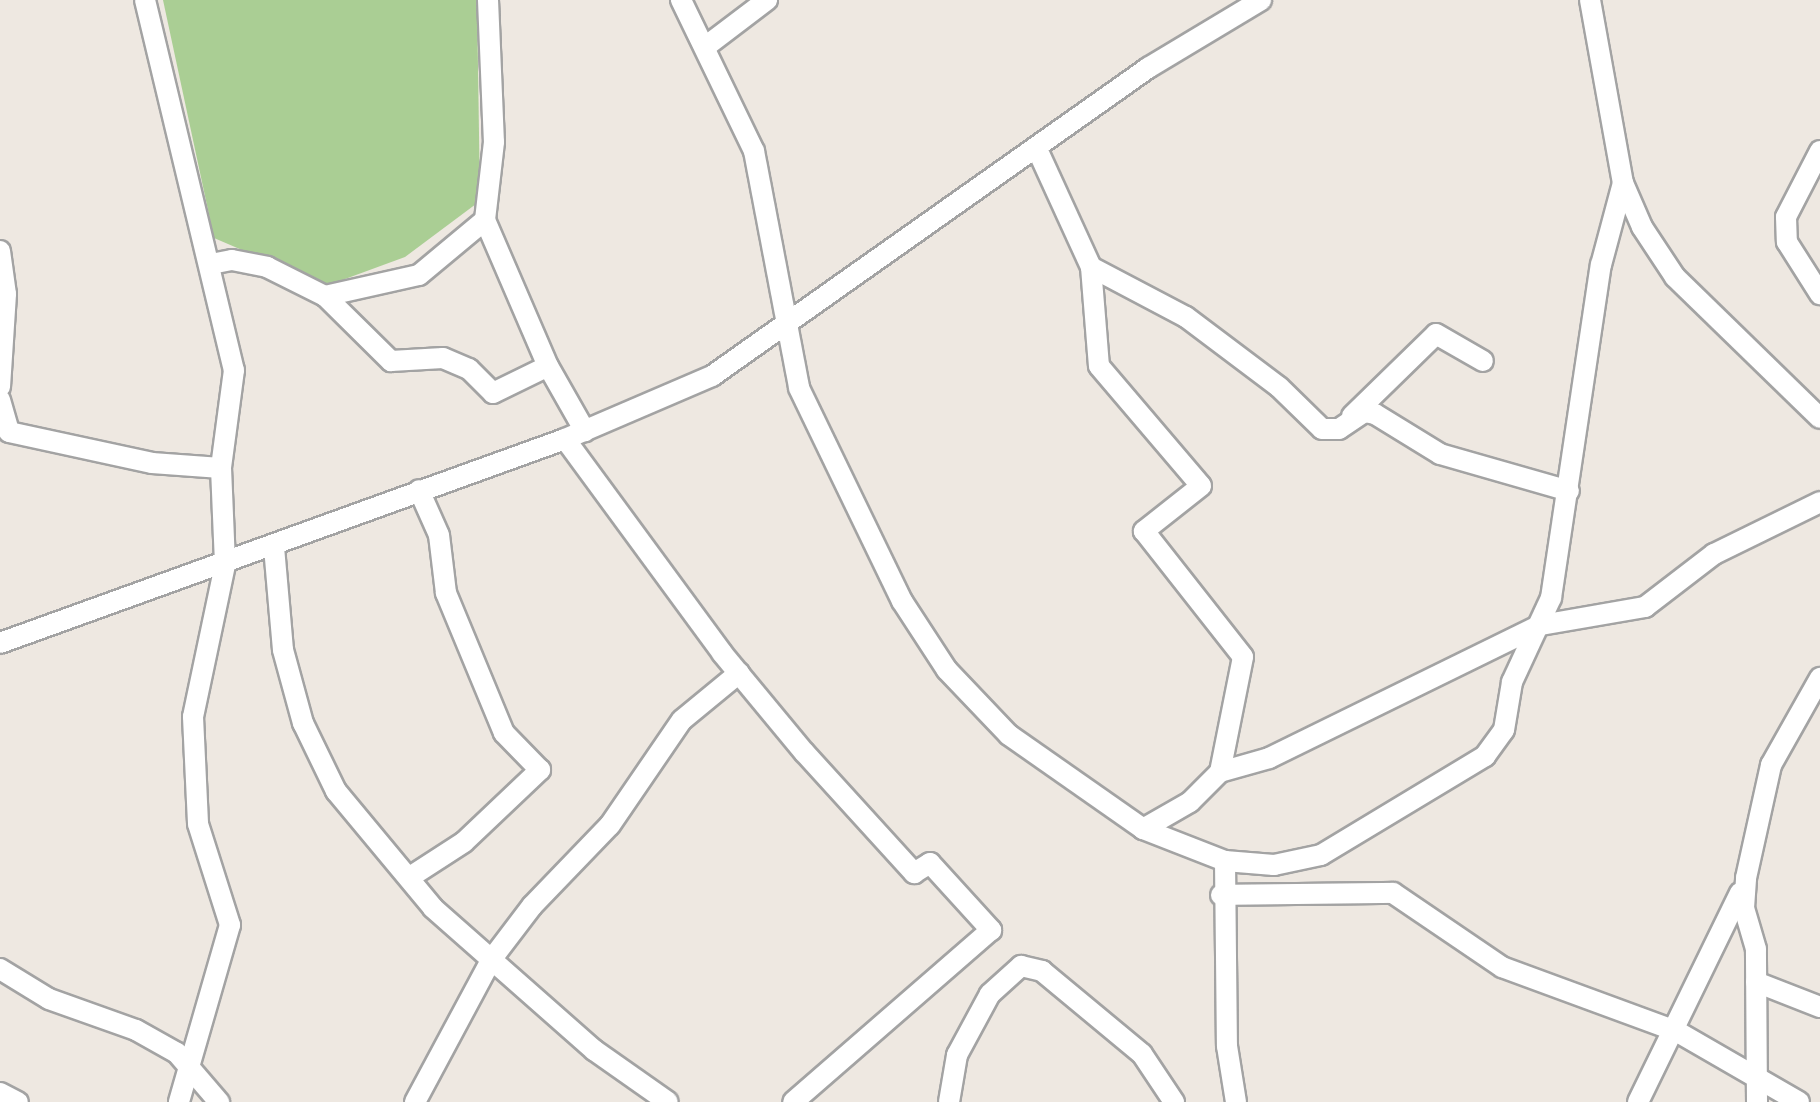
<!DOCTYPE html>
<style>
body{margin:0}
#map{position:relative;width:1820px;height:1102px;overflow:hidden;background:#eee8e1;font-family:"Sofia Sans Condensed",sans-serif}
div>[style]{position:absolute}
[style*='--x']{left:calc(var(--x)*1px);top:calc(var(--y)*1px);width:calc(var(--w)*1px);rotate:calc(var(--a)*1deg)}
.forest>*{inset:0;background:#aace94}
.roads{filter:drop-shadow(2px 0 #a3a3a3) drop-shadow(-2px 0 #a3a3a3) drop-shadow(0 2px #a3a3a3) drop-shadow(0 -2px #a3a3a3)}
.street>*{height:20px;margin:-10px;padding:0 10px;transform-origin:10px;border-radius:10px;background:#fff}
span{translate:-50% -50%;white-space:nowrap;text-align:center;line-height:1.15;-webkit-text-stroke:10px #fff;paint-order:stroke}
</style>
<div id="map">
<div class="forest">
<i style="clip-path:polygon(163px 0,477px 0,480px 201px,405px 257px,326px 286px,214px 238px)"></i>
</div>
<div class="roads">
<div class="street">
<i style="--x:145;--y:0;--w:381;--a:76.5"></i>
<i style="--x:234;--y:370;--w:99;--a:97.6"></i>
<i style="--x:221;--y:468;--w:97;--a:87.6"></i>
<i style="--x:225;--y:565;--w:155;--a:101.9"></i>
<i style="--x:193;--y:717;--w:107;--a:87.3"></i>
<i style="--x:198;--y:824;--w:106;--a:72.4"></i>
<i style="--x:230;--y:925;--w:184;--a:106.1"></i>
<i style="--x:488;--y:0;--w:142;--a:87.6"></i>
<i style="--x:494;--y:142;--w:79;--a:96.6"></i>
<i style="--x:485;--y:220;--w:159;--a:66.7"></i>
<i style="--x:548;--y:366;--w:75;--a:60.4"></i>
<i style="--x:681;--y:0;--w:168;--a:64.2"></i>
<i style="--x:754;--y:151;--w:241;--a:79.2"></i>
<i style="--x:799;--y:388;--w:237;--a:64.2"></i>
<i style="--x:902;--y:601;--w:82;--a:56.9"></i>
<i style="--x:947;--y:670;--w:90;--a:46.4"></i>
<i style="--x:1009;--y:735;--w:164;--a:35"></i>
<i style="--x:1143;--y:829;--w:88;--a:21.3"></i>
<i style="--x:1225;--y:861;--w:49;--a:4.7"></i>
<i style="--x:1274;--y:865;--w:48;--a:-12"></i>
<i style="--x:1321;--y:855;--w:192;--a:-31.1"></i>
<i style="--x:1485;--y:756;--w:32;--a:-54"></i>
<i style="--x:1504;--y:730;--w:49;--a:-80.5"></i>
<i style="--x:1512;--y:682;--w:93;--a:-65.1"></i>
<i style="--x:1551;--y:598;--w:337;--a:-81.5"></i>
<i style="--x:1601;--y:265;--w:85;--a:-75"></i>
<i style="--x:1590;--y:0;--w:186;--a:79.8"></i>
<i style="--x:1623;--y:183;--w:48;--a:66.6"></i>
<i style="--x:1642;--y:227;--w:60;--a:56.6"></i>
<i style="--x:1675;--y:277;--w:202;--a:44.2"></i>
<i style="--x:705;--y:47;--w:78;--a:-37.2"></i>
<i style="--x:1037;--y:149;--w:130;--a:65.4"></i>
<i style="--x:1091;--y:267;--w:107;--a:27.8"></i>
<i style="--x:1186;--y:317;--w:116;--a:37"></i>
<i style="--x:1279;--y:387;--w:60;--a:44.3"></i>
<i style="--x:1322;--y:429;--w:17;--a:0"></i>
<i style="--x:1339;--y:429;--w:30;--a:-34"></i>
<i style="--x:1364;--y:412;--w:11;--a:10"></i>
<i style="--x:1375;--y:414;--w:76;--a:31.6"></i>
<i style="--x:1440;--y:454;--w:134;--a:16"></i>
<i style="--x:1820;--y:151;--w:74;--a:117.3"></i>
<i style="--x:1786;--y:217;--w:25;--a:88"></i>
<i style="--x:1787;--y:242;--w:62;--a:57.6"></i>
<i style="--x:0;--y:251;--w:43;--a:82.1"></i>
<i style="--x:6;--y:294;--w:93;--a:93.7"></i>
<i style="--x:211;--y:264;--w:21;--a:-11"></i>
<i style="--x:232;--y:260;--w:36;--a:11"></i>
<i style="--x:267;--y:267;--w:65;--a:26.6"></i>
<i style="--x:325;--y:296;--w:96;--a:-12.6"></i>
<i style="--x:419;--y:275;--w:86;--a:-39.8"></i>
<i style="--x:1091;--y:267;--w:99;--a:85.4"></i>
<i style="--x:1099;--y:366;--w:157;--a:49.6"></i>
<i style="--x:1201;--y:486;--w:73;--a:141.7"></i>
<i style="--x:1144;--y:531;--w:160;--a:51.8"></i>
<i style="--x:1243;--y:657;--w:117;--a:101.3"></i>
<i style="--x:325;--y:296;--w:93;--a:44.6"></i>
<i style="--x:391;--y:361;--w:52;--a:-3.3"></i>
<i style="--x:443;--y:358;--w:28;--a:23"></i>
<i style="--x:469;--y:369;--w:34;--a:45"></i>
<i style="--x:493;--y:393;--w:61;--a:-26.1"></i>
<i style="--x:0;--y:400;--w:33;--a:74"></i>
<i style="--x:9;--y:432;--w:146;--a:12.2"></i>
<i style="--x:152;--y:463;--w:69;--a:4.1"></i>
<i style="--x:1352;--y:416;--w:117;--a:-44.3"></i>
<i style="--x:1436;--y:334;--w:54;--a:29.9"></i>
<i style="--x:565;--y:439;--w:265;--a:53.7"></i>
<i style="--x:722;--y:653;--w:129;--a:50.4"></i>
<i style="--x:804;--y:752;--w:164;--a:47.7"></i>
<i style="--x:914;--y:873;--w:19;--a:-32"></i>
<i style="--x:930;--y:863;--w:91;--a:47.7"></i>
<i style="--x:991;--y:930;--w:262;--a:139"></i>
<i style="--x:274;--y:547;--w:103;--a:85"></i>
<i style="--x:283;--y:650;--w:76;--a:74.7"></i>
<i style="--x:303;--y:723;--w:76;--a:64.1"></i>
<i style="--x:336;--y:791;--w:152;--a:50.3"></i>
<i style="--x:433;--y:908;--w:215;--a:41.4"></i>
<i style="--x:594;--y:1050;--w:90;--a:35.1"></i>
<i style="--x:0;--y:643;--w:601;--a:-19.85"></i>
<i style="--x:565;--y:439;--w:160;--a:-23.2"></i>
<i style="--x:712;--y:376;--w:534;--a:-35.24"></i>
<i style="--x:1148;--y:68;--w:132;--a:-31"></i>
<i style="--x:1143;--y:829;--w:54;--a:-29.9"></i>
<i style="--x:1190;--y:802;--w:42;--a:-45"></i>
<i style="--x:1220;--y:772;--w:51;--a:-15.9"></i>
<i style="--x:1269;--y:758;--w:303;--a:-26.1"></i>
<i style="--x:1541;--y:625;--w:106;--a:-9.8"></i>
<i style="--x:1645;--y:607;--w:87;--a:-37.5"></i>
<i style="--x:1714;--y:554;--w:118;--a:-26.1"></i>
<i style="--x:1225;--y:861;--w:185;--a:89.4"></i>
<i style="--x:1227;--y:1046;--w:57;--a:80.9"></i>
<i style="--x:410;--y:877;--w:64;--a:-32.9"></i>
<i style="--x:464;--y:842;--w:105;--a:-43.5"></i>
<i style="--x:540;--y:770;--w:52;--a:-134.2"></i>
<i style="--x:504;--y:733;--w:152;--a:-112.5"></i>
<i style="--x:446;--y:593;--w:58;--a:-96.9"></i>
<i style="--x:439;--y:535;--w:49;--a:-114"></i>
<i style="--x:1221;--y:895;--w:172;--a:-0.7"></i>
<i style="--x:1393;--y:893;--w:132;--a:34.2"></i>
<i style="--x:1502;--y:967;--w:185;--a:20.2"></i>
<i style="--x:1676;--y:1031;--w:142;--a:30"></i>
<i style="--x:0;--y:969;--w:57;--a:31.5"></i>
<i style="--x:49;--y:999;--w:92;--a:19.6"></i>
<i style="--x:136;--y:1030;--w:47;--a:29.3"></i>
<i style="--x:177;--y:1053;--w:65;--a:49.4"></i>
<i style="--x:1756;--y:982;--w:69;--a:21.3"></i>
<i style="--x:0;--y:1093;--w:20;--a:27"></i>
<i style="--x:415;--y:1102;--w:161;--a:-61.8"></i>
<i style="--x:491;--y:960;--w:68;--a:-52.8"></i>
<i style="--x:532;--y:906;--w:112;--a:-46.1"></i>
<i style="--x:610;--y:825;--w:127;--a:-55.6"></i>
<i style="--x:682;--y:720;--w:74;--a:-39.5"></i>
<i style="--x:949;--y:1102;--w:48;--a:-80.3"></i>
<i style="--x:957;--y:1055;--w:69;--a:-61.6"></i>
<i style="--x:990;--y:994;--w:42;--a:-42.1"></i>
<i style="--x:1021;--y:966;--w:22;--a:13"></i>
<i style="--x:1042;--y:971;--w:130;--a:39.7"></i>
<i style="--x:1142;--y:1054;--w:58;--a:56.3"></i>
<i style="--x:1638;--y:1102;--w:233;--a:-64"></i>
<i style="--x:1757;--y:1102;--w:153;--a:-90.4"></i>
<i style="--x:1756;--y:949;--w:43;--a:-106.3"></i>
<i style="--x:1744;--y:908;--w:30;--a:-86"></i>
<i style="--x:1746;--y:878;--w:116;--a:-77.5"></i>
<i style="--x:1771;--y:765;--w:100;--a:-60.6"></i>
</div>
</div>
</div>
